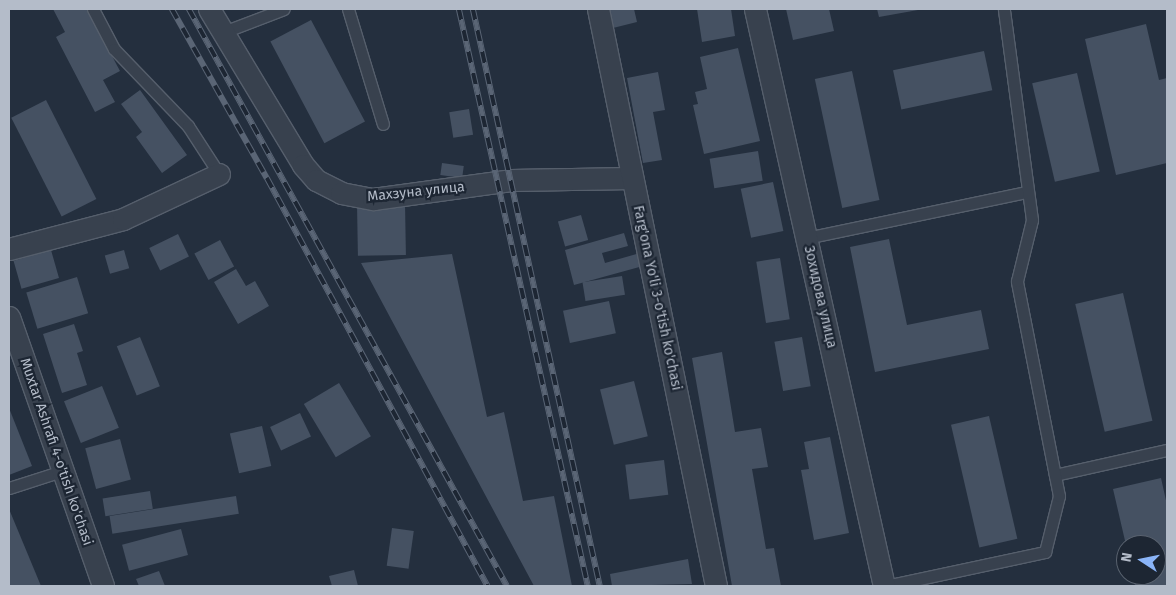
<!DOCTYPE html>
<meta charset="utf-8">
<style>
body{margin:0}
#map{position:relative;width:1176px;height:595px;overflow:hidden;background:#242f3e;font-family:"Fira Sans",sans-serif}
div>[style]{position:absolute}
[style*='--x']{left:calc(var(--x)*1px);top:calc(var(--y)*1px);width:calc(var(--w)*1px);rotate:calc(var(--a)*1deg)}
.building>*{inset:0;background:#455162;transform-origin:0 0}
.roads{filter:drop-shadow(1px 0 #565f6c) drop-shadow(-1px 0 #565f6c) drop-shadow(0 1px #565f6c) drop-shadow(0 -1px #565f6c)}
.service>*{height:11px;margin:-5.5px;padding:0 5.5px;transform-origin:5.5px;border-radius:5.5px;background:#38414e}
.minor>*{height:21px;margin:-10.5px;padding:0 10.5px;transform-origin:10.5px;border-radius:10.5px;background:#38414e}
.rail>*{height:5.5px;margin-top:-2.75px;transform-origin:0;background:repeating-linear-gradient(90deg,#1d2633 0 11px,#5a6575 0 22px);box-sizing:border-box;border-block:1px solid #5a6575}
span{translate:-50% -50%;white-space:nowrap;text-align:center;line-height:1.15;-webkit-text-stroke:4.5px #1d2633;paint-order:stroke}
.street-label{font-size:14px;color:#b4bcc9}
.frame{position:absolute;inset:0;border:10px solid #b4bcc9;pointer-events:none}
.north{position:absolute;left:1116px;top:535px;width:50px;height:50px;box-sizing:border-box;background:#1d2633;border:1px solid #59626f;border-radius:50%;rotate:281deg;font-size:14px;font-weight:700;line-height:20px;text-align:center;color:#b4bcc9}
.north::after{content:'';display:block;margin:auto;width:18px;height:22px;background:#8ab4f8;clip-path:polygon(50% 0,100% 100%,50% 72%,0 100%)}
</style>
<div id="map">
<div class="building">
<i style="clip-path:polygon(53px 9px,87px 9px,120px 71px,103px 80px,115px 102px,95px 112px,56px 37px,65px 32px)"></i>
<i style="clip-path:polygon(608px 9px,634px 9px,637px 22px,613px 28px)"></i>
<i style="clip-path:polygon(697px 9px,731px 9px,735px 36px,702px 42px)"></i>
<i style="clip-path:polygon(786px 9px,829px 9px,834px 31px,793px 40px)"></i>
<i style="clip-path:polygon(877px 9px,918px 9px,918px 10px,879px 17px)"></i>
<i style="left:311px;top:20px;width:115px;height:46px;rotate:62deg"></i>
<i style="clip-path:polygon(1146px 24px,1159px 80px,1167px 78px,1167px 163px,1116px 175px,1085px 39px)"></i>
<i style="clip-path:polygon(738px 48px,760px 141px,704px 154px,693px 105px,698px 104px,695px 92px,707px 89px,700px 57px)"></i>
<i style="left:984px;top:51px;width:40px;height:93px;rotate:78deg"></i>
<i style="left:852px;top:71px;width:132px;height:38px;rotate:78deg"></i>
<i style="clip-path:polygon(658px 72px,665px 110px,653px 112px,662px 160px,643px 163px,627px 78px)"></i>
<i style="left:1077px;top:73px;width:101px;height:46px;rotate:77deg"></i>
<i style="clip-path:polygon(140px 90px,187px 155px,162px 173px,136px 137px,142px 132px,121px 104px)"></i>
<i style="left:46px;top:100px;width:111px;height:39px;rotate:63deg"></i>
<i style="left:469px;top:109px;width:26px;height:20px;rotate:81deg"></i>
<i style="left:758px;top:151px;width:30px;height:49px;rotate:81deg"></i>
<i style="left:442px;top:163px;width:22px;height:12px;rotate:8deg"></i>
<i style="left:773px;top:182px;width:50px;height:33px;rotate:78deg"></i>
<i style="left:405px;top:203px;width:52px;height:48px;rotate:89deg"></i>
<i style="left:581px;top:215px;width:26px;height:24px;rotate:74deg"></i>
<i style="clip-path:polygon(624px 233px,628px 246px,602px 253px,605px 263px,640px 253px,643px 266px,574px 285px,565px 250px)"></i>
<i style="left:178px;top:234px;width:25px;height:32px;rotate:64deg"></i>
<i style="clip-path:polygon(889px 239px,907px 325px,981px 310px,989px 349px,875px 372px,850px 247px)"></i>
<i style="left:220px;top:240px;width:30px;height:29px;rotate:62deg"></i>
<i style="left:51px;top:250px;width:29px;height:39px;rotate:74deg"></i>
<i style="left:124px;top:250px;width:19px;height:20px;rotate:74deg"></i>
<i style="clip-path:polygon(452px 254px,487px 417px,504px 412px,523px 501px,554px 496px,572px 586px,534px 586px,361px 263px)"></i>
<i style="left:780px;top:258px;width:62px;height:24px;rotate:81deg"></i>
<i style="clip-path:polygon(236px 269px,246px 286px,255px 281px,269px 306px,238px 324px,214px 282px)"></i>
<i style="left:622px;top:276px;width:19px;height:40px;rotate:81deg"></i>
<i style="left:77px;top:277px;width:38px;height:53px;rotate:73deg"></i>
<i style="left:1123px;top:293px;width:131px;height:49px;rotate:77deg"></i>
<i style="left:609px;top:301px;width:33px;height:47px;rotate:78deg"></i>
<i style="clip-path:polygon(74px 324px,83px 351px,77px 353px,87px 385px,62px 393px,43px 334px)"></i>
<i style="left:140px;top:337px;width:53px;height:25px;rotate:68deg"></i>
<i style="left:802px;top:337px;width:50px;height:28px;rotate:80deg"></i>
<i style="clip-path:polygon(722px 352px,735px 432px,761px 428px,768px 467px,752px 469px,766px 549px,774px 548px,781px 586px,732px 586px,692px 358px)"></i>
<i style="left:634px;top:381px;width:57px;height:35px;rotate:76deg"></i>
<i style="left:339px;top:383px;width:62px;height:41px;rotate:59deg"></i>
<i style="left:102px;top:386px;width:45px;height:41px;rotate:68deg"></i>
<i style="clip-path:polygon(9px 408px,32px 466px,9px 475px)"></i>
<i style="left:300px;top:413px;width:26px;height:33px;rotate:65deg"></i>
<i style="left:989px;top:416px;width:126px;height:39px;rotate:77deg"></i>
<i style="left:262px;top:426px;width:41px;height:33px;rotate:77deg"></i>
<i style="clip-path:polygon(830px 437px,849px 533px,814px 540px,801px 470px,809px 469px,804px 442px)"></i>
<i style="left:120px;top:439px;width:42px;height:36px;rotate:75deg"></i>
<i style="left:664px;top:460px;width:35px;height:39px;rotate:83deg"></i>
<i style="clip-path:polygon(1161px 478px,1167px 505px,1167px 586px,1135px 586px,1133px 575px,1156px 575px,1156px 545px,1126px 545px,1113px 489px)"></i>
<i style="left:150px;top:491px;width:18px;height:48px;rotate:81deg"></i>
<i style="left:236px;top:496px;width:18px;height:128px;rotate:81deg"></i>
<i style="clip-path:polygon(9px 509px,41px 586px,9px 586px)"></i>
<i style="left:392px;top:528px;width:22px;height:38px;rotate:8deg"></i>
<i style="left:181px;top:529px;width:27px;height:61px;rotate:75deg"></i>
<i style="clip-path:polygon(688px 559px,692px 584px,612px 586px,610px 574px)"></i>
<i style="clip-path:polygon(354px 570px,358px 586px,332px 586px,329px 576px)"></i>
<i style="clip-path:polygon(159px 571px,165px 586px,139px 586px,136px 579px)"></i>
</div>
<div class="roads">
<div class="service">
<i style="--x:93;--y:9;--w:45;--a:62.3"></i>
<i style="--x:114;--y:49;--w:107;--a:46.1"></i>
<i style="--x:188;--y:126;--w:57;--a:57.1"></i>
<i style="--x:348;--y:9;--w:120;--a:73.1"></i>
<i style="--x:221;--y:33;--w:67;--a:-20.9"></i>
<i style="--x:806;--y:238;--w:225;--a:-11.8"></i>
<i style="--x:1055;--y:475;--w:115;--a:-12.6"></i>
<i style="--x:9;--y:488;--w:56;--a:-17.8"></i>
<i style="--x:886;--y:586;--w:163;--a:-12.1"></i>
<i style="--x:1045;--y:552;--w:58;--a:-76"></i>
<i style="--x:1059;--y:496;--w:219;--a:-101.1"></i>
<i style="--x:1017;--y:281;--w:63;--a:-76.2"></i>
<i style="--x:1032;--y:220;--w:213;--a:-97.6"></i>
</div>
<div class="minor">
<i style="--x:209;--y:9;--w:182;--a:58.9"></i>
<i style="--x:303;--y:165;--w:20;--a:49"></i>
<i style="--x:316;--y:180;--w:28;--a:27"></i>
<i style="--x:341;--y:193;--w:33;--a:11"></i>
<i style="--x:373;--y:199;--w:139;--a:-7.8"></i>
<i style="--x:511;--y:180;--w:121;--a:-0.9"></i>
<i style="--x:598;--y:9;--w:589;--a:78.44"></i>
<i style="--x:755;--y:9;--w:591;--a:77.4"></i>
<i style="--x:9;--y:249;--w:118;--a:-14.7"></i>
<i style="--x:123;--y:219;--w:106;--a:-25.1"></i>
<i style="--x:9;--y:317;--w:285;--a:70.7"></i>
</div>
</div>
<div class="rail">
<i style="--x:172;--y:9;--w:194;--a:60.7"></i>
<i style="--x:267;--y:178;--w:464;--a:61.6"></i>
<i style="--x:189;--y:9;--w:659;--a:61.14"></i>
<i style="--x:459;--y:9;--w:591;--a:77.4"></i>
<i style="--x:473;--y:9;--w:591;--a:77.59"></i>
</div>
<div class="street-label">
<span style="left:416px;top:192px;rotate:-6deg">Махзуна улица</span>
<span style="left:820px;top:297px;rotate:77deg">Зохидова улица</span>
<span style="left:657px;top:298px;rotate:78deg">Farg'ona Yo'li 3-o'tish ko'chasi</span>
<span style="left:56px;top:452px;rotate:71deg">Muxtar Ashrafi 4-o'tish ko'chasi</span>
</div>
<div class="frame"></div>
<div class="north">N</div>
</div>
